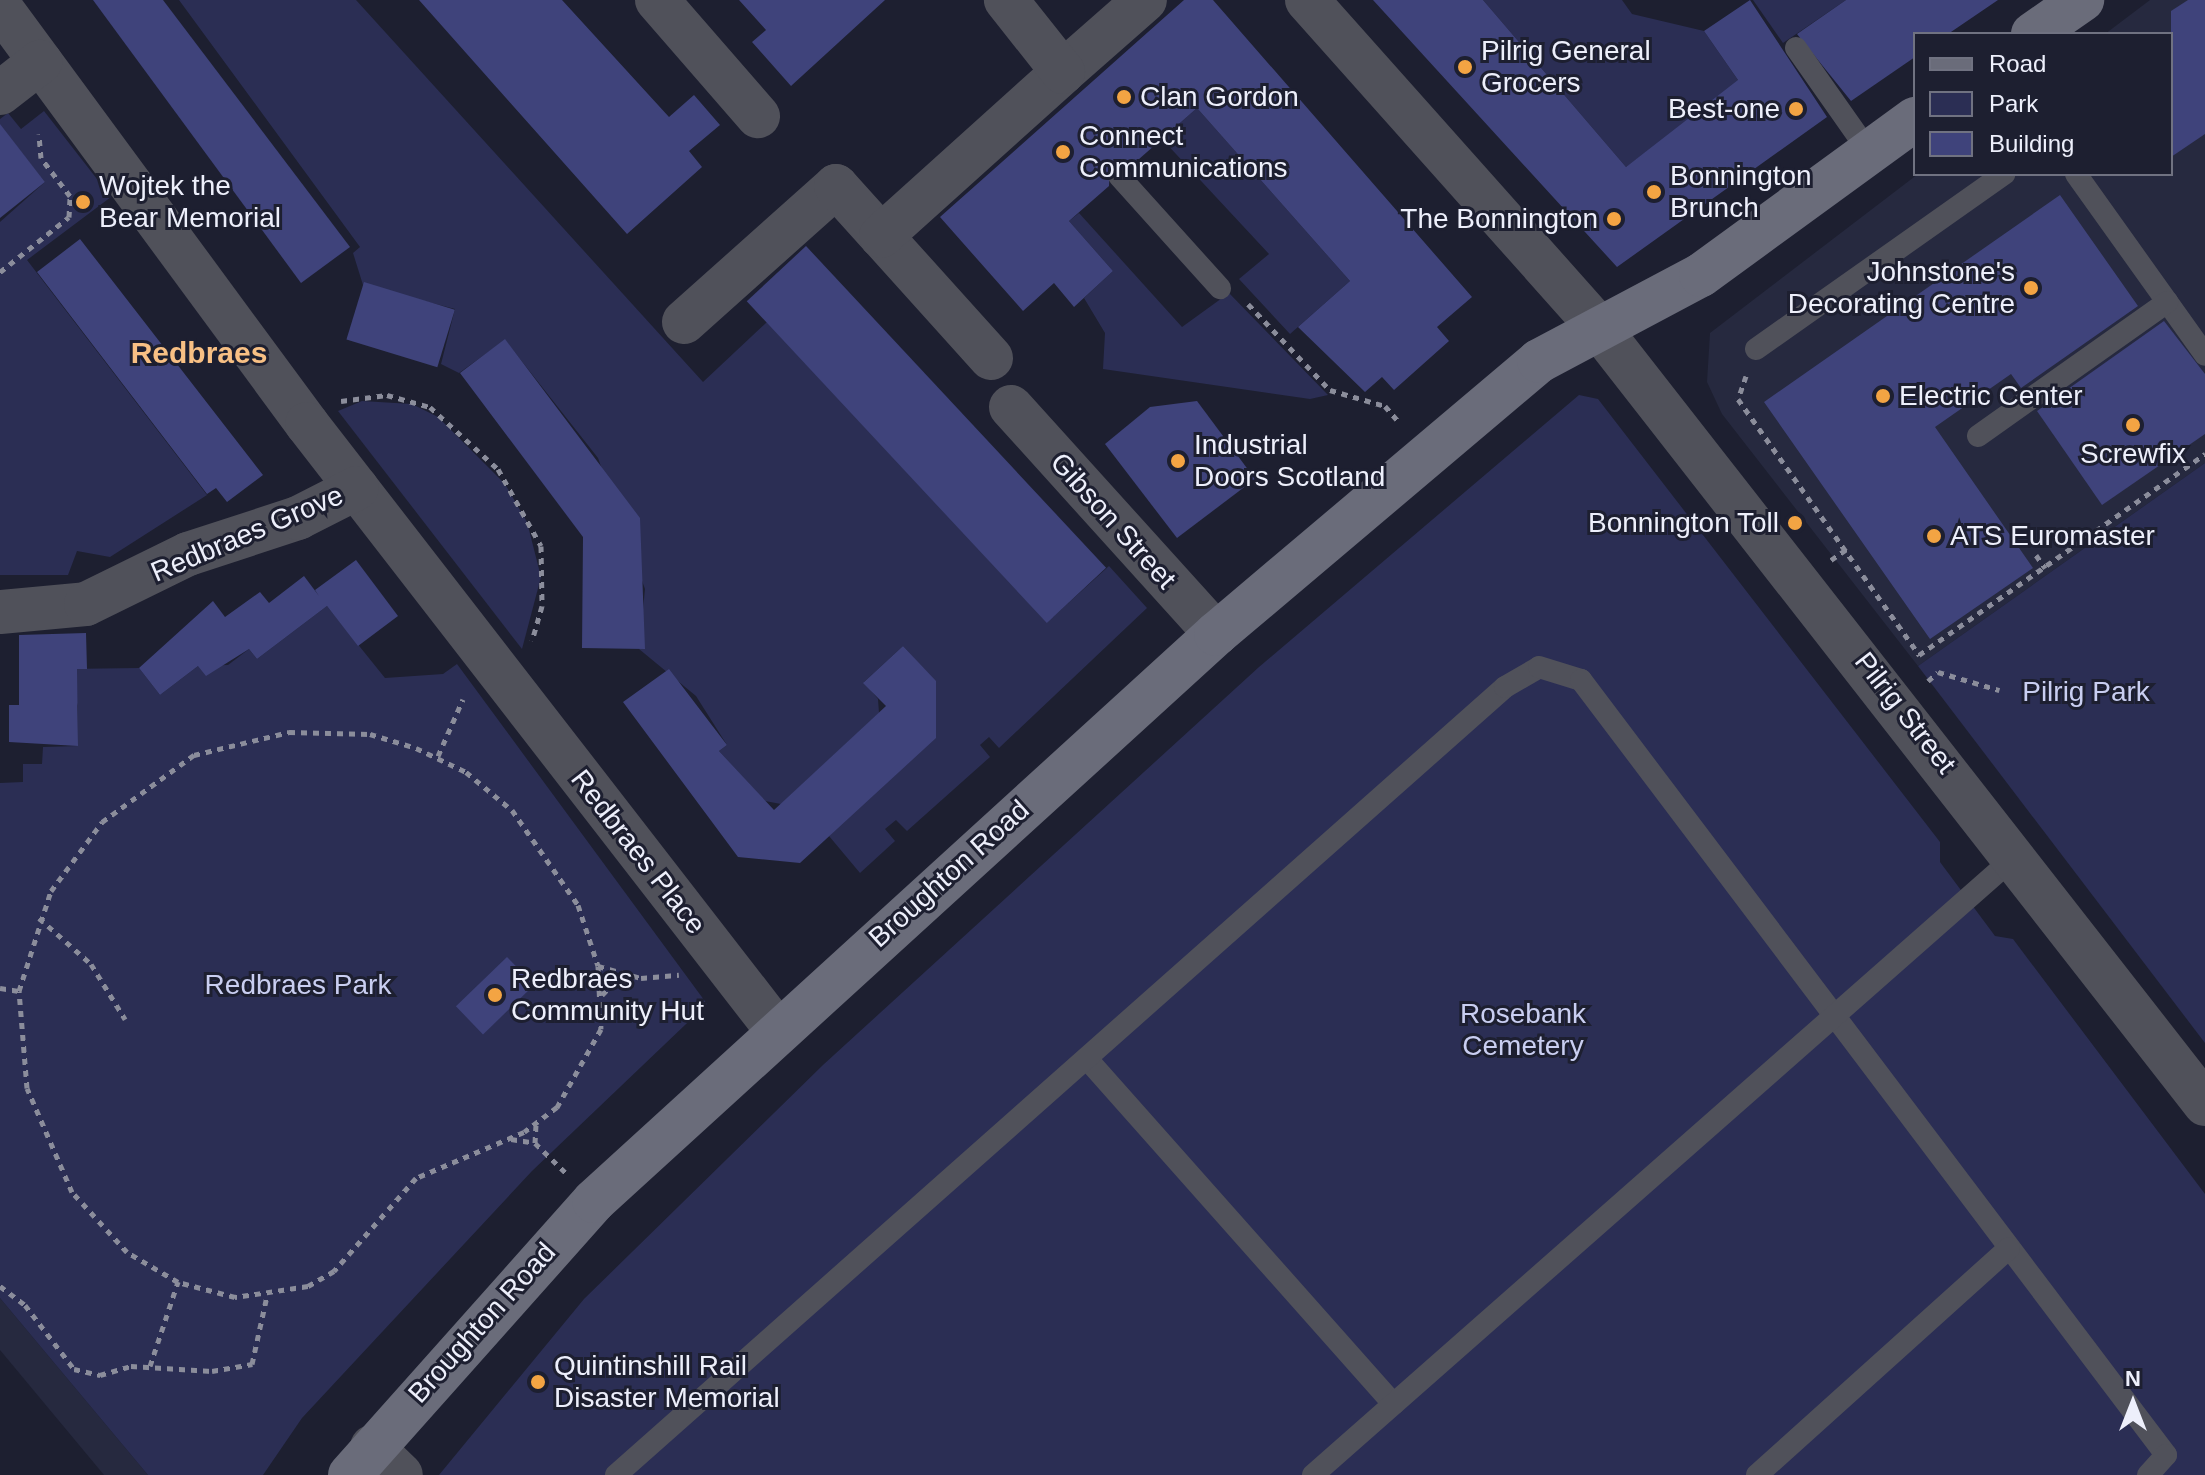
<!DOCTYPE html>
<style>
body{margin:0}
#map{position:relative;width:2205px;height:1475px;overflow:hidden;background:#1d1f30;font-family:Helvetica,sans-serif}
div>[style]{position:absolute}
[style*='--x']{left:calc(var(--x)*1px);top:calc(var(--y)*1px);width:calc(var(--w)*1px);rotate:calc(var(--a)*1deg)}
.built>*{inset:0;background:#26293f}
.green>*{inset:0;background:#2b2e54}
.building>*{inset:0;background:#3f437b;transform-origin:0 0}
.path>*{height:5px;margin-top:-2.5px;transform-origin:0;background:repeating-linear-gradient(90deg,#8b8d9b 0 6px,transparent 0 12px)}
.service>*{height:22px;margin:-11px;padding:0 11px;transform-origin:11px;border-radius:11px;background:#50515a}
.minor>*{height:44px;margin:-22px;padding:0 22px;transform-origin:22px;border-radius:22px;background:#50515a}
.tertiary>*{height:44px;margin:-22px;padding:0 22px;transform-origin:22px;border-radius:22px;background:#50515a}
.secondary>*{height:44px;margin:-22px;padding:0 22px;transform-origin:22px;border-radius:22px;background:#6a6c7a}
.dots>*{width:22px;height:22px;translate:-50% -50%;box-sizing:border-box;border:4px solid #1d1f30;border-radius:50%}
span{translate:-50% -50%;white-space:nowrap;text-align:center;line-height:1.15;-webkit-text-stroke:6px #1d1f30;paint-order:stroke}
.poi-label{font-size:28px;color:#edeffb}
.left{translate:0 -50%;text-align:left}
.right{translate:-100% -50%;text-align:right}
.street-label{font-size:28px;color:#edeffb}
.park-label{font-size:28px;color:#c9cef1}
.neighbourhood-label{font-size:30px;color:#f8c084;font-weight:700}
.legend{position:absolute;left:1913px;top:32px;width:260px;height:144px;box-sizing:border-box;background:#1d1f30;border:2px solid #707281;margin:0;padding:10px 14px;list-style:none;font-size:24px;color:#edeffb}
.legend li{display:flex;align-items:center;gap:16px;height:40px}
.legend b{width:40px;border:2px solid #707281}
.north{position:absolute;left:2093px;top:1363px;width:80px;height:80px;-webkit-text-stroke:6px #1d1f30;paint-order:stroke;rotate:0deg;font-size:22px;font-weight:700;line-height:32px;text-align:center;color:#edeffb}
.north::after{content:'';display:block;margin:auto;width:28px;height:36px;background:#edeffb;clip-path:polygon(50% 0,100% 100%,50% 72%,0 100%)}
</style>
<div id="map">
<div class="built">
<i style="clip-path:polygon(2150px 0,2205px 0,2205px 463px,1918px 666px,1722px 414px,1707px 382px,1710px 333px,1918px 174px,2171px 174px,2171px 34px,2105px 34px)"></i>
<i style="clip-path:polygon(0 1298px,148px 1475px,104px 1475px,0 1350px)"></i>
</div>
<div class="green">
<i style="clip-path:polygon(179px 0,356px 0,703px 382px,767px 322px,1053px 617px,1109px 566px,1147px 608px,999px 748px,989px 737px,980px 745px,990px 757px,907px 831px,896px 820px,885px 829px,895px 841px,860px 873px,829px 836px,935px 681px,903px 646px,864px 682px,878px 699px,879px 713px,781px 804px,765px 801px,719px 751px,727px 745px,696px 696px,639px 649px,645px 589px,598px 458px,505px 340px,459px 373px,441px 364px,455px 309px,363px 285px,353px 253px,360px 247px)"></i>
<i style="clip-path:polygon(1483px 0,1622px 0,1632px 14px,1704px 31px,1740px 83px,1626px 167px)"></i>
<i style="clip-path:polygon(1753px 0,1846px 0,1783px 43px)"></i>
<i style="clip-path:polygon(1197px 108px,1350px 281px,1290px 334px,1239px 279px,1269px 254px,1162px 139px)"></i>
<i style="clip-path:polygon(44px 111px,111px 197px,27px 260px,207px 495px,110px 557px,77px 551px,68px 575px,0 575px,0 222px,45px 182px,10px 138px,0 145px,0 119px,8px 113px,21px 129px)"></i>
<i style="clip-path:polygon(1079px 213px,1182px 327px,1229px 293px,1328px 395px,1310px 399px,1103px 369px,1105px 333px,1084px 298px,1113px 271px,1069px 221px)"></i>
<i style="clip-path:polygon(1579px 395px,1598px 399px,1940px 842px,1940px 862px,1995px 936px,2013px 939px,2205px 1194px,2205px 1475px,439px 1475px,584px 1299px,823px 1065px,1259px 667px)"></i>
<i style="clip-path:polygon(362px 401px,412px 404px,438px 417px,505px 484px,527px 522px,541px 577px,522px 649px,338px 411px)"></i>
<i style="clip-path:polygon(2205px 463px,2205px 1043px,1918px 666px)"></i>
<i style="clip-path:polygon(327px 606px,385px 678px,443px 674px,457px 664px,707px 1004px,532px 1171px,302px 1418px,263px 1475px,148px 1475px,0 1298px,0 783px,23px 782px,23px 764px,42px 764px,43px 747px,78px 746px,78px 706px,66px 669px,139px 668px,160px 695px,198px 666px,228px 665px,249px 649px,257px 659px)"></i>
</div>
<div class="building">
<i style="clip-path:polygon(93px 0,163px 0,350px 247px,301px 283px)"></i>
<i style="clip-path:polygon(419px 0,562px 0,669px 117px,694px 95px,720px 125px,689px 151px,702px 167px,627px 234px)"></i>
<i style="clip-path:polygon(739px 0,885px 0,791px 86px,752px 42px,766px 30px)"></i>
<i style="clip-path:polygon(1184px 0,1213px 0,1472px 297px,1437px 327px,1449px 341px,1394px 390px,1382px 377px,1365px 392px,1298px 327px,1350px 281px,1197px 108px,1130px 167px,1110px 165px,1109px 186px,1069px 221px,1113px 271px,1074px 307px,1054px 283px,1023px 311px,940px 217px)"></i>
<i style="clip-path:polygon(1373px 0,1483px 0,1626px 167px,1738px 80px,1704px 31px,1750px 0,1827px 117px,1617px 267px)"></i>
<i style="clip-path:polygon(1846px 0,1998px 0,1948px 34px,1915px 34px,1915px 57px,1851px 101px,1797px 34px)"></i>
<i style="clip-path:polygon(2188px 0,2205px 0,2205px 134px,2171px 157px,2171px 11px)"></i>
<i style="clip-path:polygon(0 124px,45px 182px,0 218px)"></i>
<i style="clip-path:polygon(2060px 195px,2138px 306px,2021px 388px,2011px 374px,1935px 427px,2033px 568px,1930px 639px,1764px 402px)"></i>
<i style="clip-path:polygon(80px 239px,263px 475px,227px 502px,216px 488px,207px 494px,37px 272px)"></i>
<i style="left:806px;top:246px;width:440px;height:81px;rotate:47deg"></i>
<i style="left:364px;top:282px;width:95px;height:60px;rotate:17deg"></i>
<i style="clip-path:polygon(2164px 321px,2205px 374px,2205px 434px,2102px 505px,2037px 411px)"></i>
<i style="clip-path:polygon(505px 339px,640px 518px,645px 649px,582px 648px,583px 537px,460px 373px)"></i>
<i style="clip-path:polygon(1197px 401px,1255px 479px,1177px 538px,1105px 444px,1150px 407px)"></i>
<i style="clip-path:polygon(356px 560px,398px 616px,358px 646px,327px 606px,257px 659px,249px 649px,206px 676px,198px 666px,160px 695px,139px 668px,213px 601px,225px 617px,260px 592px,269px 603px,304px 576px,319px 596px,315px 590px)"></i>
<i style="clip-path:polygon(86px 633px,87px 669px,77px 669px,78px 746px,9px 742px,9px 705px,19px 705px,19px 635px)"></i>
<i style="clip-path:polygon(903px 646px,936px 681px,936px 738px,800px 863px,738px 857px,623px 702px,669px 669px,727px 745px,719px 751px,774px 810px,886px 706px,863px 683px)"></i>
<i style="left:507px;top:957px;width:39px;height:71px;rotate:46deg"></i>
</div>
<div class="path">
<i style="--x:0;--y:272;--w:88;--a:-38.6"></i>
<i style="--x:69;--y:217;--w:21;--a:-87"></i>
<i style="--x:70;--y:196;--w:48;--a:-127.3"></i>
<i style="--x:41;--y:158;--w:24;--a:-95"></i>
<i style="--x:1248;--y:304;--w:119;--a:46.4"></i>
<i style="--x:1330;--y:390;--w:57;--a:16.2"></i>
<i style="--x:1385;--y:406;--w:21;--a:49"></i>
<i style="--x:1746;--y:376;--w:24;--a:109"></i>
<i style="--x:1738;--y:399;--w:314;--a:54.7"></i>
<i style="--x:1919;--y:655;--w:350;--a:-35.1"></i>
<i style="--x:341;--y:401;--w:46;--a:-7.4"></i>
<i style="--x:387;--y:395;--w:45;--a:15.6"></i>
<i style="--x:430;--y:407;--w:92;--a:42.4"></i>
<i style="--x:498;--y:469;--w:88;--a:60.8"></i>
<i style="--x:541;--y:546;--w:60;--a:89"></i>
<i style="--x:542;--y:606;--w:36;--a:106"></i>
<i style="--x:2036;--y:555;--w:16;--a:55"></i>
<i style="--x:1831;--y:560;--w:21;--a:-35"></i>
<i style="--x:1928;--y:681;--w:13;--a:-42"></i>
<i style="--x:1938;--y:672;--w:64;--a:16.4"></i>
<i style="--x:289;--y:732;--w:81;--a:1.4"></i>
<i style="--x:370;--y:734;--w:48;--a:16.9"></i>
<i style="--x:416;--y:748;--w:55;--a:25.6"></i>
<i style="--x:466;--y:772;--w:60;--a:39.6"></i>
<i style="--x:512;--y:810;--w:116;--a:55.2"></i>
<i style="--x:578;--y:905;--w:64;--a:71.8"></i>
<i style="--x:598;--y:966;--w:63;--a:87.3"></i>
<i style="--x:601;--y:1029;--w:90;--a:119.4"></i>
<i style="--x:557;--y:1107;--w:41;--a:142.9"></i>
<i style="--x:524;--y:1132;--w:117;--a:156.9"></i>
<i style="--x:416;--y:1178;--w:124;--a:131.4"></i>
<i style="--x:334;--y:1271;--w:30;--a:150"></i>
<i style="--x:308;--y:1286;--w:74;--a:171.4"></i>
<i style="--x:235;--y:1297;--w:59;--a:-165.3"></i>
<i style="--x:178;--y:1282;--w:59;--a:-149.5"></i>
<i style="--x:127;--y:1252;--w:81;--a:-132.5"></i>
<i style="--x:72;--y:1192;--w:113;--a:-113.4"></i>
<i style="--x:27;--y:1088;--w:97;--a:-94.7"></i>
<i style="--x:19;--y:991;--w:105;--a:-72.3"></i>
<i style="--x:51;--y:891;--w:86;--a:-53.5"></i>
<i style="--x:102;--y:822;--w:114;--a:-36.1"></i>
<i style="--x:194;--y:755;--w:98;--a:-13.6"></i>
<i style="--x:438;--y:756;--w:62;--a:-66.3"></i>
<i style="--x:39;--y:918;--w:69;--a:41.5"></i>
<i style="--x:91;--y:964;--w:65;--a:58.3"></i>
<i style="--x:598;--y:966;--w:45;--a:15.6"></i>
<i style="--x:641;--y:978;--w:38;--a:-5"></i>
<i style="--x:0;--y:988;--w:19;--a:9"></i>
<i style="--x:602;--y:995;--w:28;--a:-46"></i>
<i style="--x:511;--y:1139;--w:24;--a:9"></i>
<i style="--x:535;--y:1143;--w:42;--a:44"></i>
<i style="--x:535;--y:1143;--w:19;--a:-87"></i>
<i style="--x:0;--y:1286;--w:31;--a:37"></i>
<i style="--x:25;--y:1305;--w:81;--a:52.6"></i>
<i style="--x:74;--y:1369;--w:27;--a:13"></i>
<i style="--x:100;--y:1375;--w:32;--a:-16"></i>
<i style="--x:131;--y:1366;--w:81;--a:3.5"></i>
<i style="--x:212;--y:1371;--w:41;--a:-9.9"></i>
<i style="--x:252;--y:1364;--w:70;--a:-77.6"></i>
<i style="--x:150;--y:1366;--w:89;--a:-71.6"></i>
</div>
<div class="service">
<i style="--x:1796;--y:48;--w:127;--a:54.9"></i>
<i style="--x:2076;--y:174;--w:222;--a:54.5"></i>
<i style="--x:1119;--y:176;--w:151;--a:48"></i>
<i style="--x:1756;--y:349;--w:304;--a:-35.2"></i>
<i style="--x:1978;--y:436;--w:232;--a:-35.3"></i>
<i style="--x:1088;--y:1060;--w:460;--a:48.4"></i>
<i style="--x:616;--y:1475;--w:1188;--a:-41.55"></i>
<i style="--x:1505;--y:687;--w:39;--a:-30"></i>
<i style="--x:1539;--y:667;--w:44;--a:17.2"></i>
<i style="--x:1581;--y:680;--w:971;--a:52.95"></i>
<i style="--x:2166;--y:1455;--w:27;--a:132"></i>
<i style="--x:1313;--y:1475;--w:938;--a:-41.37"></i>
<i style="--x:1757;--y:1475;--w:339;--a:-42"></i>
</div>
<div class="minor">
<i style="--x:657;--y:0;--w:154;--a:49"></i>
<i style="--x:0;--y:7;--w:518;--a:53.64"></i>
<i style="--x:307;--y:424;--w:765;--a:52.22"></i>
<i style="--x:1063;--y:72;--w:109;--a:-41.3"></i>
<i style="--x:0;--y:93;--w:51;--a:-37.8"></i>
<i style="--x:684;--y:322;--w:204;--a:-41.8"></i>
<i style="--x:836;--y:186;--w:67;--a:48"></i>
<i style="--x:991;--y:358;--w:164;--a:-132"></i>
<i style="--x:881;--y:236;--w:245;--a:-42"></i>
<i style="--x:1063;--y:72;--w:92;--a:-128.4"></i>
<i style="--x:1011;--y:407;--w:306;--a:47.9"></i>
<i style="--x:0;--y:612;--w:86;--a:-5.3"></i>
<i style="--x:86;--y:604;--w:114;--a:-26.1"></i>
<i style="--x:188;--y:554;--w:116;--a:-18.1"></i>
<i style="--x:298;--y:518;--w:66;--a:-27"></i>
<i style="--x:372;--y:1447;--w:40;--a:44"></i>
</div>
<div class="tertiary">
<i style="--x:1307;--y:0;--w:438;--a:48.3"></i>
<i style="--x:1598;--y:327;--w:986;--a:52"></i>
</div>
<div class="secondary">
<i style="--x:2033;--y:34;--w:60;--a:-34.8"></i>
<i style="--x:350;--y:1475;--w:367;--a:-48.3"></i>
<i style="--x:594;--y:1201;--w:842;--a:-42.35"></i>
<i style="--x:1216;--y:634;--w:423;--a:-40.2"></i>
<i style="--x:1539;--y:361;--w:183;--a:-28"></i>
<i style="--x:1701;--y:275;--w:265;--a:-36.1"></i>
</div>
<div class="dots">
<i style="left:1465px;top:67px;background:#f3a443"></i>
<i style="left:1124px;top:97px;background:#f3a443"></i>
<i style="left:1796px;top:109px;background:#f3a443"></i>
<i style="left:1063px;top:152px;background:#f3a443"></i>
<i style="left:1654px;top:192px;background:#f3a443"></i>
<i style="left:83px;top:202px;background:#f3a443"></i>
<i style="left:1614px;top:219px;background:#f3a443"></i>
<i style="left:2031px;top:288px;background:#f3a443"></i>
<i style="left:1883px;top:396px;background:#f3a443"></i>
<i style="left:2133px;top:425px;background:#f3a443"></i>
<i style="left:1178px;top:461px;background:#f3a443"></i>
<i style="left:1795px;top:523px;background:#f3a443"></i>
<i style="left:1934px;top:536px;background:#f3a443"></i>
<i style="left:495px;top:995px;background:#f3a443"></i>
<i style="left:538px;top:1382px;background:#f3a443"></i>
</div>
<div class="poi-label">
<span class="left" style="left:1481px;top:67px">Pilrig General<br>Grocers</span>
<span class="left" style="left:1140px;top:97px">Clan Gordon</span>
<span class="right" style="left:1780px;top:109px">Best-one</span>
<span class="left" style="left:1079px;top:152px">Connect<br>Communications</span>
<span class="left" style="left:1670px;top:192px">Bonnington<br>Brunch</span>
<span class="left" style="left:99px;top:202px">Wojtek the<br>Bear Memorial</span>
<span class="right" style="left:1598px;top:219px">The Bonnington</span>
<span class="right" style="left:2015px;top:288px">Johnstone's<br>Decorating Centre</span>
<span class="left" style="left:1899px;top:396px">Electric Center</span>
<span class="left" style="left:1194px;top:461px">Industrial<br>Doors Scotland</span>
<span style="left:2133px;top:454px">Screwfix</span>
<span class="right" style="left:1779px;top:523px">Bonnington Toll</span>
<span class="left" style="left:1950px;top:536px">ATS Euromaster</span>
<span class="left" style="left:511px;top:995px">Redbraes<br>Community Hut</span>
<span class="left" style="left:554px;top:1382px">Quintinshill Rail<br>Disaster Memorial</span>
</div>
<div class="street-label">
<span style="left:1113px;top:521px;rotate:48deg">Gibson Street</span>
<span style="left:247px;top:534px;rotate:-23deg">Redbraes Grove</span>
<span style="left:1905px;top:713px;rotate:52deg">Pilrig Street</span>
<span style="left:638px;top:852px;rotate:52deg">Redbraes Place</span>
<span style="left:949px;top:874px;rotate:-42deg">Broughton Road</span>
<span style="left:482px;top:1323px;rotate:-48deg">Broughton Road</span>
</div>
<div class="park-label">
<span style="left:2086px;top:692px">Pilrig Park</span>
<span style="left:298px;top:985px">Redbraes Park</span>
<span style="left:1523px;top:1030px">Rosebank<br>Cemetery</span>
</div>
<div class="neighbourhood-label">
<span style="left:199px;top:353px">Redbraes</span>
</div>
<ul class="legend">
<li><b style="height:10px;background:#6a6c7a"></b>Road</li>
<li><b style="height:22px;background:#2b2e54"></b>Park</li>
<li><b style="height:22px;background:#3f437b"></b>Building</li>
</ul>
<div class="north">N</div>
</div>
